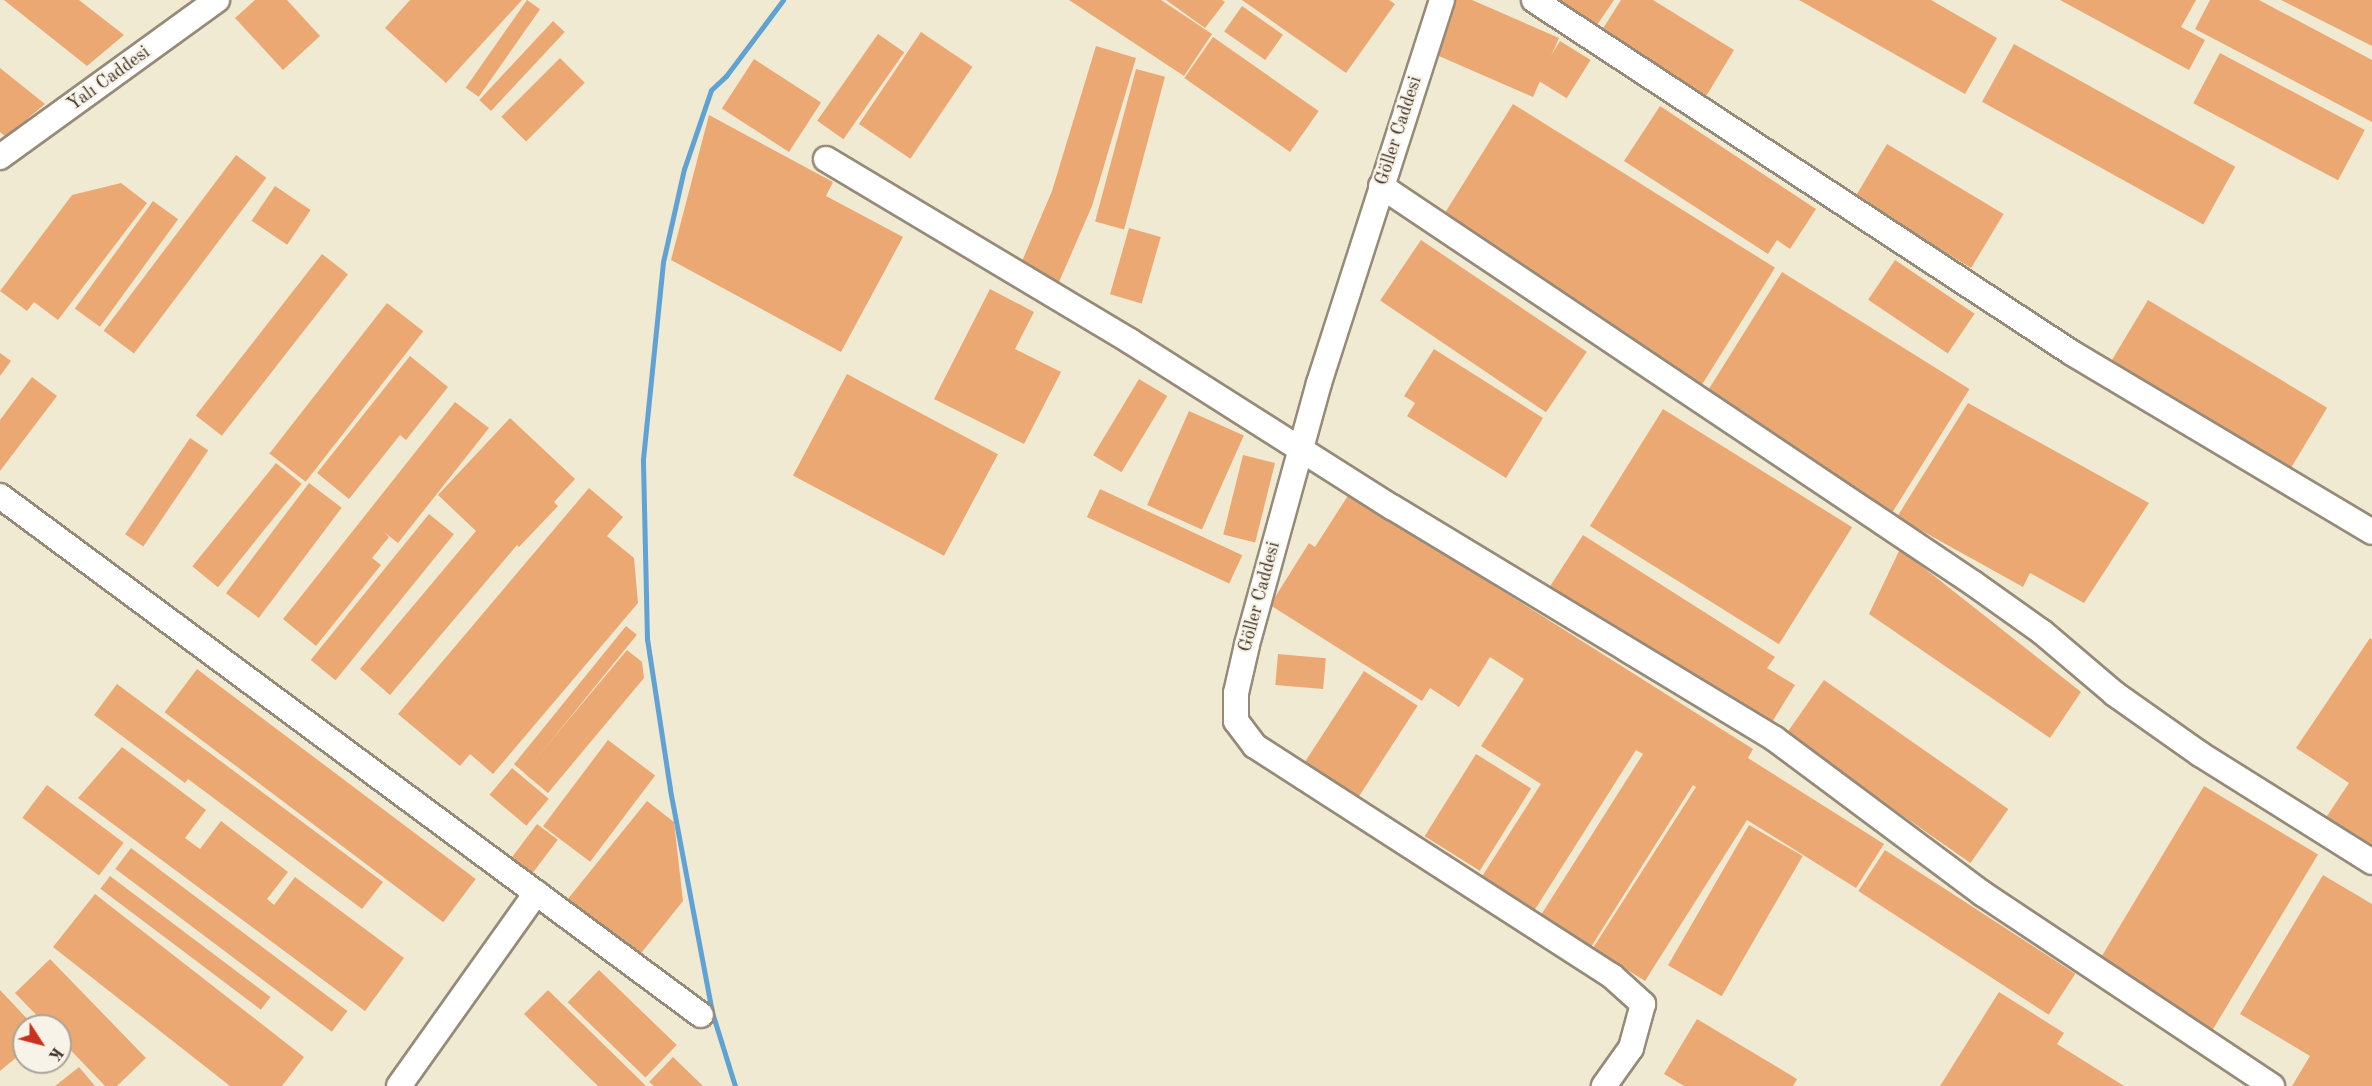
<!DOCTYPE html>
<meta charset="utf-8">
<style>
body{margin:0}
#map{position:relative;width:2372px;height:1086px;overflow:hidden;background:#f0ead3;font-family:"Old Standard TT",serif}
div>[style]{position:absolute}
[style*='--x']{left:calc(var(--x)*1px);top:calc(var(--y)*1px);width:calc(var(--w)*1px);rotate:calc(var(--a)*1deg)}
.stream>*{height:5px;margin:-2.5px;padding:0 2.5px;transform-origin:2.5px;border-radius:2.5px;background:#60a2d4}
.building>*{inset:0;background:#eca873;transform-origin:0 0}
.roads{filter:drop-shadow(2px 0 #968a78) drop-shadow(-2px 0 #968a78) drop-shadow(0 2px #968a78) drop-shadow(0 -2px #968a78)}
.minor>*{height:24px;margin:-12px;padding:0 12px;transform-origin:12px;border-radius:12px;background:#fff}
span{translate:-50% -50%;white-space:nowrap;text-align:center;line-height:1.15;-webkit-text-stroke:4.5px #f7f3e8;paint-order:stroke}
.street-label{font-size:18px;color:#3b2a1e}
.north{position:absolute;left:12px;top:1014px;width:60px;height:60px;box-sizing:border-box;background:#f7f3e8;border:2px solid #aca397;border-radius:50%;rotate:126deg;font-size:16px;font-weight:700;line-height:24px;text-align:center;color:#3b2a1e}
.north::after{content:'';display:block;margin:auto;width:21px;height:27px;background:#c8321e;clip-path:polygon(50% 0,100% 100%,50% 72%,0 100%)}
</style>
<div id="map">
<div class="stream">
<i style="--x:735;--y:1086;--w:77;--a:-107.3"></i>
<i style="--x:712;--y:1012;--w:227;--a:-100.7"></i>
<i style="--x:670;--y:789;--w:152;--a:-98.7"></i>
<i style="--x:647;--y:639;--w:180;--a:-91.3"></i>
<i style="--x:643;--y:459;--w:198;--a:-84.2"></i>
<i style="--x:663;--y:262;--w:95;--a:-77.3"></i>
<i style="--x:684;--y:169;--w:83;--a:-71.1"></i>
<i style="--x:711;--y:90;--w:21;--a:-43"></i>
<i style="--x:726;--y:76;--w:95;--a:-53.1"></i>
</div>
<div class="building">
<i style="clip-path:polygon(4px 0,79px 0,124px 35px,87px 66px)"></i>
<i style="clip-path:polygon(255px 0,287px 0,320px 36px,283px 70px,235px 18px)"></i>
<i style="clip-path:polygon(410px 0,522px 0,446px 83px,385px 28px)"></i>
<i style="left:527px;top:0;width:16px;height:107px;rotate:35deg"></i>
<i style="clip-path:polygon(1069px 0,1161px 0,1212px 34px,1184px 76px)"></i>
<i style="clip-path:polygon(1166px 0,1222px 0,1225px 2px,1205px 28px)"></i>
<i style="clip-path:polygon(1242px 0,1389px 0,1395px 4px,1346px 73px)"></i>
<i style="clip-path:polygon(1455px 0,1472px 0,1559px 38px,1533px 97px,1432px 53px)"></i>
<i style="clip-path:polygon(1560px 0,1614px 0,1597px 25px)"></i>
<i style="clip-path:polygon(1621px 0,1653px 0,1734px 50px,1702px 103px,1597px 38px)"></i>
<i style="clip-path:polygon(1799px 0,1931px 0,1997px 38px,1965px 94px)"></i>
<i style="clip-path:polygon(2060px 0,2196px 0,2181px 27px,2205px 40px,2189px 70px)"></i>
<i style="clip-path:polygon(2210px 0,2259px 0,2372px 60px,2372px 122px,2195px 29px)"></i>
<i style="clip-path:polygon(2281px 0,2372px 0,2372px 46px)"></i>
<i style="left:1242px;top:6px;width:50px;height:31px;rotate:35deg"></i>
<i style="left:553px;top:21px;width:16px;height:108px;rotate:43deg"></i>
<i style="left:921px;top:32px;width:62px;height:111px;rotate:34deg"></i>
<i style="left:878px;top:34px;width:32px;height:106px;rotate:35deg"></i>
<i style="left:1213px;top:37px;width:129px;height:50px;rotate:35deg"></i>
<i style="left:1560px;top:41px;width:36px;height:45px;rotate:32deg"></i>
<i style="left:2014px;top:44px;width:253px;height:66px;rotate:29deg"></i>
<i style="clip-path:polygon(1096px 46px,1136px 58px,1092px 206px,1056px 289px,1017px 273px,1052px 191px)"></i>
<i style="left:2220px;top:53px;width:164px;height:57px;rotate:28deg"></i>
<i style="left:560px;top:58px;width:35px;height:83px;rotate:45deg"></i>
<i style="left:754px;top:59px;width:80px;height:59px;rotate:33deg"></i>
<i style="clip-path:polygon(0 68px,45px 104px,6px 137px,0 132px)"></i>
<i style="left:1136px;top:69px;width:30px;height:158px;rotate:15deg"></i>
<i style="left:1513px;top:104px;width:309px;height:141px;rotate:32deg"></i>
<i style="clip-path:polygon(1660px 106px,1816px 209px,1790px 249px,1777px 240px,1768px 254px,1624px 161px)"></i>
<i style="clip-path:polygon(709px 115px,833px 182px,826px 196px,903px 237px,841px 352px,671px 260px)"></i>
<i style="left:1887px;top:144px;width:136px;height:63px;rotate:31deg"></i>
<i style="left:236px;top:155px;width:38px;height:220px;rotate:37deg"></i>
<i style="clip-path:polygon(121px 183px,147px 203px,58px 320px,34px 302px,27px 311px,0 291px,72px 195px)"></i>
<i style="left:275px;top:186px;width:43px;height:42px;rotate:34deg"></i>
<i style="left:153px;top:201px;width:31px;height:133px;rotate:36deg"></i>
<i style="left:1129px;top:228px;width:33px;height:69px;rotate:16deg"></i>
<i style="left:1421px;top:240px;width:200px;height:73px;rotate:34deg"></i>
<i style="left:322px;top:254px;width:33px;height:205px;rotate:38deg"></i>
<i style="left:1895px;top:260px;width:96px;height:48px;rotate:34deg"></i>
<i style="left:1782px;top:272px;width:221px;height:146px;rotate:32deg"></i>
<i style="clip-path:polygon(990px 289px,1034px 312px,1015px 349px,1061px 372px,1024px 444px,934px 399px)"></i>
<i style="left:2148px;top:300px;width:209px;height:75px;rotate:31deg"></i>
<i style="left:387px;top:303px;width:46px;height:191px;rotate:38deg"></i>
<i style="clip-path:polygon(1434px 349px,1543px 418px,1506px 478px,1407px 416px,1415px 403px,1404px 396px)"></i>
<i style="clip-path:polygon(0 353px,11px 361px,0 376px)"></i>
<i style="clip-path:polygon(410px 356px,448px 387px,406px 440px,400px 435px,349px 499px,317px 473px)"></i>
<i style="left:847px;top:374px;width:171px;height:115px;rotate:28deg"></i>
<i style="clip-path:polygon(32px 377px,57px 396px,0 471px,0 420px)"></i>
<i style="left:1139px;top:379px;width:33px;height:89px;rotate:31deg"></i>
<i style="clip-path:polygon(455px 402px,489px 428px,398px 543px,384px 532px,389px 537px,372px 558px,381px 565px,316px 646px,283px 619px)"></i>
<i style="clip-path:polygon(1968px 403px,2149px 503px,2084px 603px,2030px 573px,2023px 587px,1897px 517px)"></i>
<i style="left:1663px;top:409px;width:223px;height:138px;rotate:32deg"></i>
<i style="left:1189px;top:411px;width:60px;height:103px;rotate:24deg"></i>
<i style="clip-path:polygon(510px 418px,575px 479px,554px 502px,558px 506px,519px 547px,517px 545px,390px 695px,360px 669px,476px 531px,438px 495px)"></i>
<i style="left:190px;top:438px;width:22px;height:116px;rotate:34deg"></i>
<i style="left:1243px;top:455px;width:33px;height:82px;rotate:14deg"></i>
<i style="left:276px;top:463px;width:33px;height:133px;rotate:39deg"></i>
<i style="left:309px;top:483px;width:41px;height:138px;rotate:37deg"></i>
<i style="clip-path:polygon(589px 488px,623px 517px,607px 536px,634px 558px,638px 603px,493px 774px,470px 754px,460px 766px,398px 714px)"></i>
<i style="left:1100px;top:489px;width:157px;height:31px;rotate:25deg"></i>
<i style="clip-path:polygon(1349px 494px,1753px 749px,1748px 758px,1884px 844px,1856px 888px,1747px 820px,1645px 981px,1593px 948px,1696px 787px,1693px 785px,1591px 947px,1541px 915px,1643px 754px,1636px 750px,1534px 911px,1481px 878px,1541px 784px,1481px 746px,1524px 679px,1490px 657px,1459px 707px,1430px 688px,1422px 701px,1270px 605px,1309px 543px,1315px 547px)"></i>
<i style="left:429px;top:514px;width:32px;height:188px;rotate:39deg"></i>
<i style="clip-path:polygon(1583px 535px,1775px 657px,1767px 668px,1795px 685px,1769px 727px,1549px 588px)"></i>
<i style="clip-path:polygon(1900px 549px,2081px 692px,2050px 738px,1869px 614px)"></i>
<i style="left:626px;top:626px;width:14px;height:178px;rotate:39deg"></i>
<i style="clip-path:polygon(2370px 638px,2372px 640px,2372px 850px,2325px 819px,2349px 783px,2296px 748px)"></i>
<i style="clip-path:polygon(627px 650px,642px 662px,644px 678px,548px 793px,524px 773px)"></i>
<i style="left:1278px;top:654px;width:48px;height:31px;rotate:5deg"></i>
<i style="left:197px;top:669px;width:349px;height:54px;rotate:37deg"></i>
<i style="left:1364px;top:671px;width:64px;height:113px;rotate:33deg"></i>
<i style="left:1824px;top:680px;width:225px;height:66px;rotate:35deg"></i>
<i style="clip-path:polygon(117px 684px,383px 882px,362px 909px,188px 779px,185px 783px,94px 715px)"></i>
<i style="left:608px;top:740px;width:59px;height:108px;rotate:37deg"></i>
<i style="clip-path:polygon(122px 747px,206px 810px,185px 838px,200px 849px,221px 821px,288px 872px,267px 899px,274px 905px,295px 877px,404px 958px,365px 1011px,78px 798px)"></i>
<i style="left:1476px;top:754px;width:65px;height:97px;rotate:32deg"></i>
<i style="left:512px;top:768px;width:48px;height:35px;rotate:40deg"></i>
<i style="left:47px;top:785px;width:96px;height:41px;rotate:37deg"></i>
<i style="left:2204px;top:786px;width:133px;height:205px;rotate:31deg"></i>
<i style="clip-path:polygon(647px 801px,674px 822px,683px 901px,634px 962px,563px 905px)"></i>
<i style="left:537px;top:824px;width:26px;height:53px;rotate:37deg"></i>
<i style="left:1749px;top:825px;width:62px;height:162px;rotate:30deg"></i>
<i style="left:131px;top:848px;width:271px;height:26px;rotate:37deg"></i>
<i style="left:1885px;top:850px;width:227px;height:49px;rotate:33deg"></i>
<i style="clip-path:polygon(2323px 875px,2372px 904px,2372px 1086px,2292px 1086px,2310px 1056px,2240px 1014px)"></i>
<i style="left:110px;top:876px;width:201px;height:16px;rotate:37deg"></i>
<i style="clip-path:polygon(95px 894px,304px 1057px,282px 1086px,230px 1086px,53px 947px)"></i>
<i style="clip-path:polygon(50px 959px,146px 1058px,117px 1086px,105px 1086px,60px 1039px,60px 1026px,47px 1026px,15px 993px)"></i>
<i style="left:599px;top:970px;width:108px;height:45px;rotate:44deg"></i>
<i style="clip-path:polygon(0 990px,34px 1026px,24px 1026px,24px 1051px,0 1071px)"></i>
<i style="clip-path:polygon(548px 990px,642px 1082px,646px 1086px,598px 1086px,524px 1014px)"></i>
<i style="clip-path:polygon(1999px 992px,2064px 1033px,2057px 1044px,2124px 1086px,1940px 1086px)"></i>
<i style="clip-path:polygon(1697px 1019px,1797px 1079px,1793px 1086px,1684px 1086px,1664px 1074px)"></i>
<i style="clip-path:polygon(673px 1057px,703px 1086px,654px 1086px,649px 1082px)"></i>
<i style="clip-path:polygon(79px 1067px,95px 1086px,55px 1086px)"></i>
</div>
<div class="roads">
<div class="minor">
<i style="--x:1442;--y:0;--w:402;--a:107.8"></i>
<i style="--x:1319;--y:383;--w:272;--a:105.4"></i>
<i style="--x:1247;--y:645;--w:49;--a:102.9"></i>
<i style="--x:1236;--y:693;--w:28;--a:90"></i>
<i style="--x:1236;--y:721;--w:31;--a:53"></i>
<i style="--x:1255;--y:746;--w:425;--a:32.8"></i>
<i style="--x:1612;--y:976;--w:42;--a:42.1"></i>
<i style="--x:1643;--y:1004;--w:46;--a:105.3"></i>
<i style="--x:1631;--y:1048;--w:47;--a:125.4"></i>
<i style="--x:1534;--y:0;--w:643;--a:33.27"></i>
<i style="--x:2072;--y:353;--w:349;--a:30.8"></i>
<i style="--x:0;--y:157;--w:268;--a:-35.9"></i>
<i style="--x:826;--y:159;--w:354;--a:30.9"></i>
<i style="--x:1130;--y:341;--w:310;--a:32.4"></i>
<i style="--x:1392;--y:507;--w:448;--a:31.2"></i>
<i style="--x:1775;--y:739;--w:259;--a:36.7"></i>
<i style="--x:1983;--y:894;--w:347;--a:33.6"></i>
<i style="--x:1381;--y:186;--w:713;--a:33.85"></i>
<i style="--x:1973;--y:583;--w:85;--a:35.4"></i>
<i style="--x:2042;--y:632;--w:96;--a:40.3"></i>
<i style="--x:2115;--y:694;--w:104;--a:35.2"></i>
<i style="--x:2200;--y:754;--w:203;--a:32.1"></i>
<i style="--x:0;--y:496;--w:872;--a:36.52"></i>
<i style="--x:399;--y:1086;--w:237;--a:-54.6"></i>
</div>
</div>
<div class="street-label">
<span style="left:109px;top:79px;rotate:-36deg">Yalı Caddesi</span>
<span style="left:1399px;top:131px;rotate:-72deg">Göller Caddesi</span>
<span style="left:1260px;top:597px;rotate:-75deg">Göller Caddesi</span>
</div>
<div class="north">K</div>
</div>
